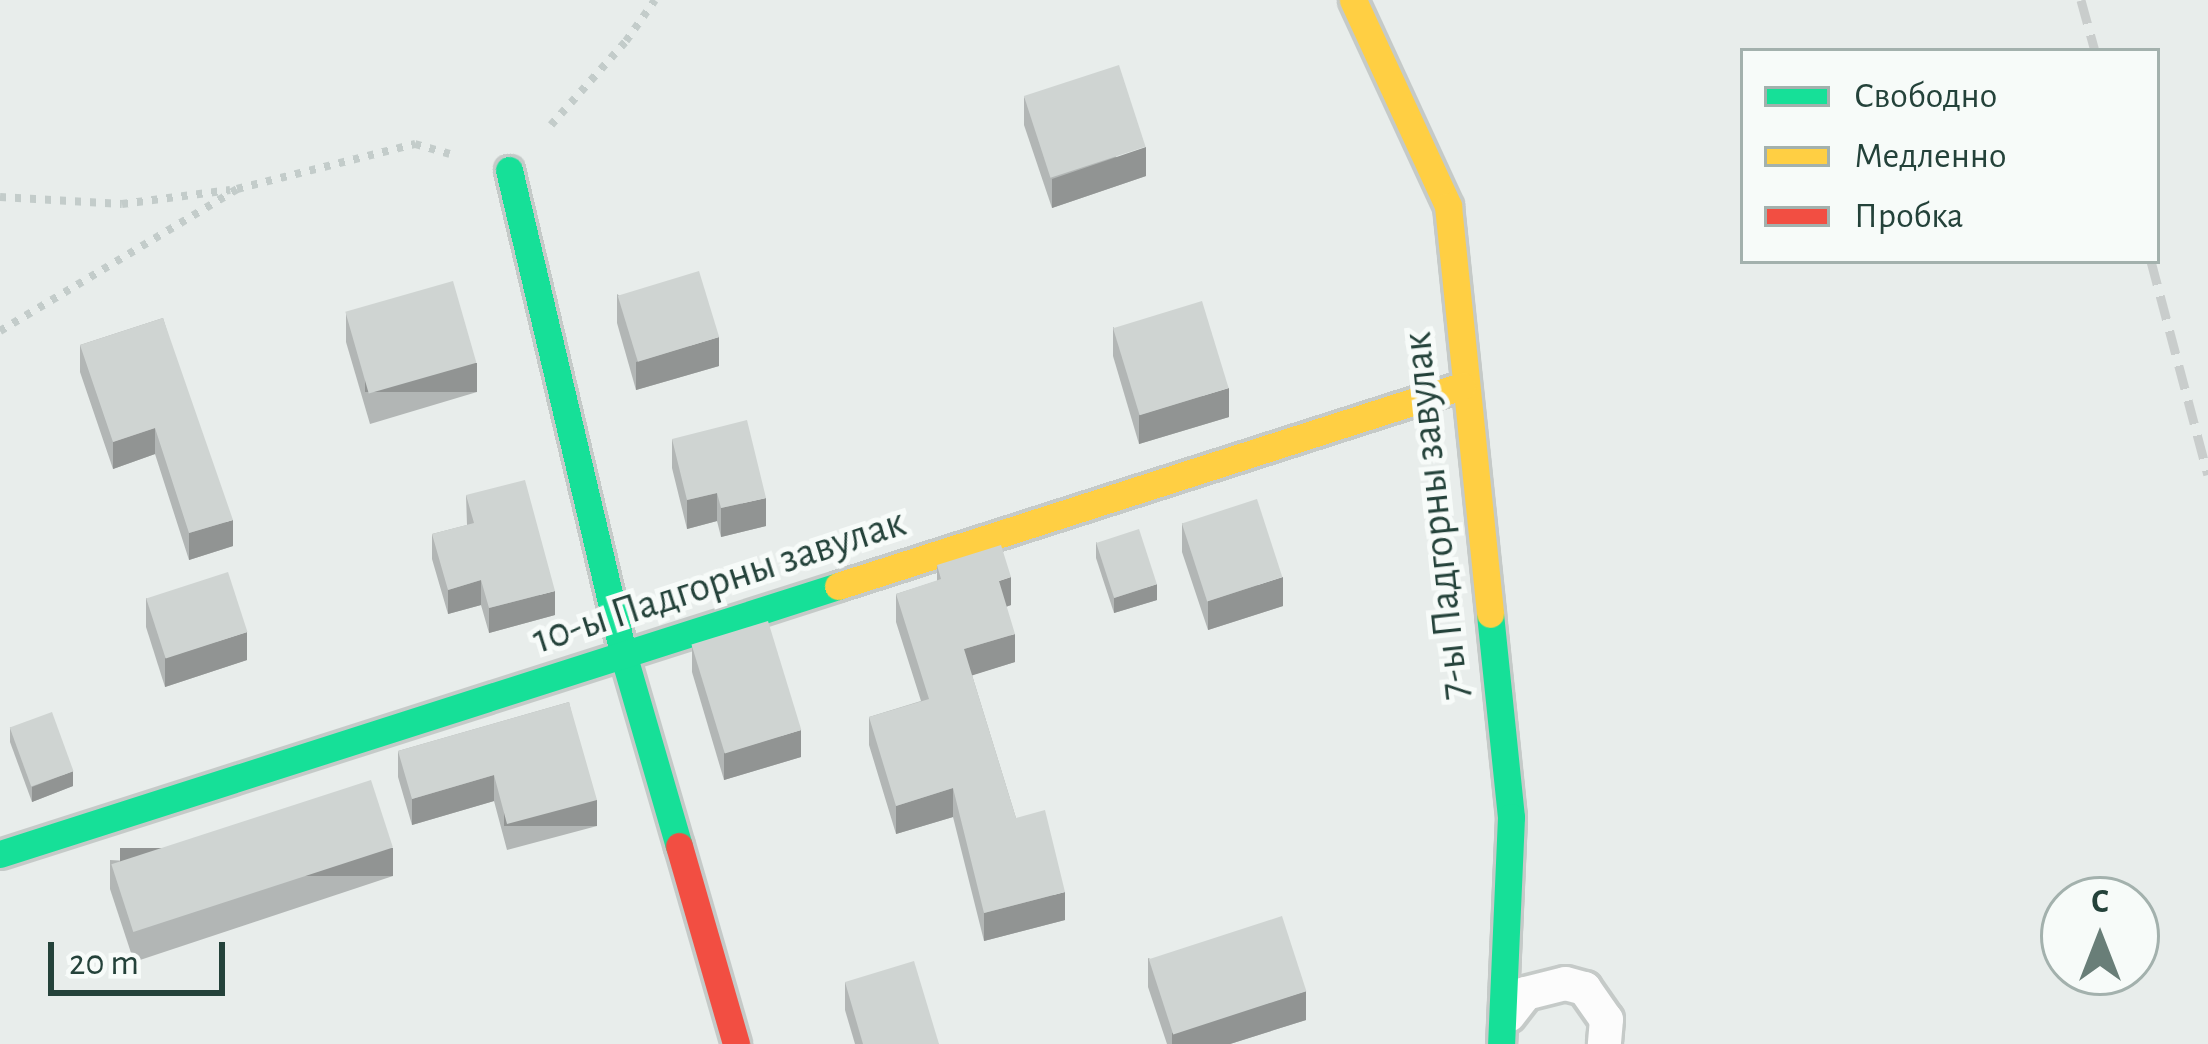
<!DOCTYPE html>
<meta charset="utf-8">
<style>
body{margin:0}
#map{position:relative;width:2208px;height:1044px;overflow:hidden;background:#e8edeb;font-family:"Alegreya Sans",sans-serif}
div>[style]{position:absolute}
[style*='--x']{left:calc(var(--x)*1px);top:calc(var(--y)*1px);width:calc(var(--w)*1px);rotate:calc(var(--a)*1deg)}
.path>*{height:8px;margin-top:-4px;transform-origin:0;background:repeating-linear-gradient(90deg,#c3ccca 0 6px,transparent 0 15px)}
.roads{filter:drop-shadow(3px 0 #c5cac8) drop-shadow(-3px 0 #c5cac8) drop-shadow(0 3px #c5cac8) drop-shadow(0 -3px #c5cac8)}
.lane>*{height:33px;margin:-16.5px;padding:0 16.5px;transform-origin:16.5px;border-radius:16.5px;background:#fcfcfc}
.fast>*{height:27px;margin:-13.5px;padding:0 13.5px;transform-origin:13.5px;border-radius:13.5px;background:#16e098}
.slow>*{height:27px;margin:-13.5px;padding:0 13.5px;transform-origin:13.5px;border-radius:13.5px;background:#ffcf43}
.jam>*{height:27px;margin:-13.5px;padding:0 13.5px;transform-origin:13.5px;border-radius:13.5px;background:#f24e42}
.rail>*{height:9px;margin-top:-4.5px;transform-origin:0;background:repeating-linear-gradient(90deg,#c9cdcc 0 24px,transparent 0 36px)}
.wall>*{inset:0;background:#b2b6b5}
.shaded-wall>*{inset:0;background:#919493;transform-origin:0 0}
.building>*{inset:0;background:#cfd4d2;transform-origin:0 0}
span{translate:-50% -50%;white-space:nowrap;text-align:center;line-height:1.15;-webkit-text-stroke:10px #f7fbf9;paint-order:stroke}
.street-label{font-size:42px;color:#24423a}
.legend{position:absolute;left:1740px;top:48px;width:420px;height:216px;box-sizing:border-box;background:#f7fbf9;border:3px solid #a3b1ad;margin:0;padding:15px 21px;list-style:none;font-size:36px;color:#24423a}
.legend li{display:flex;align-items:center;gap:24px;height:60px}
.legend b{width:60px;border:3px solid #a3b1ad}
.north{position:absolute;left:2040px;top:876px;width:120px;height:120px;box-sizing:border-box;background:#f7fbf9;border:3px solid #a3b1ad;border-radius:50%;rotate:0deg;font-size:33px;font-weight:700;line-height:48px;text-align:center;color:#24423a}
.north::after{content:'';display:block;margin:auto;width:42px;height:54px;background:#697e78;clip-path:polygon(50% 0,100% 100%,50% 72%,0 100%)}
.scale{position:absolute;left:48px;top:942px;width:177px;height:54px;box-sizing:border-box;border:6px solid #24423a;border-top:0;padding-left:15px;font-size:36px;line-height:42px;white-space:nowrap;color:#24423a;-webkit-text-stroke:9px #f7fbf9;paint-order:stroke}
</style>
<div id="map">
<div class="path">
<i style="--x:551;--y:125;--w:113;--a:-48.2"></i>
<i style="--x:626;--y:41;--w:50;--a:-54.7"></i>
<i style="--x:0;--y:197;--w:122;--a:3.3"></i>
<i style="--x:122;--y:204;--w:109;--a:-7.4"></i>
<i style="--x:0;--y:331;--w:276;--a:-30.9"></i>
<i style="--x:237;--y:189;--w:184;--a:-14.2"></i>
<i style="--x:415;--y:144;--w:36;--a:16"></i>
</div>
<div class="roads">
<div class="lane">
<i style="--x:1508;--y:1015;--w:28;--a:-52"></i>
<i style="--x:1525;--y:993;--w:41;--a:-14"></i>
<i style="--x:1565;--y:983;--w:20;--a:15"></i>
<i style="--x:1584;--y:988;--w:38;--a:55"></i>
<i style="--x:1606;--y:1019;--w:25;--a:95"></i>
</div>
<div class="fast">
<i style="--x:509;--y:170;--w:500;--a:76.71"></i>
<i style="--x:624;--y:657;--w:197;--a:73.8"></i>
<i style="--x:1490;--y:614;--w:204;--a:84.1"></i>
<i style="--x:1511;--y:817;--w:227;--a:92.5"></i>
<i style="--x:0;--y:854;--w:880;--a:-17.73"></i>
</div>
<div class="slow">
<i style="--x:1353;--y:0;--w:227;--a:65.2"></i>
<i style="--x:1448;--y:206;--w:410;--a:84.1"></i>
<i style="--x:838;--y:586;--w:655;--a:-17.77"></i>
</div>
<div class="jam">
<i style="--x:679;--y:846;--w:206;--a:73.9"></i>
</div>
</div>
<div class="rail">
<i style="--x:2081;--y:0;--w:53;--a:74.6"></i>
<i style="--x:2151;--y:261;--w:221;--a:75.1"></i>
</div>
<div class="wall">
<i style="clip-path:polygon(1024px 97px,1146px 176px,1052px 208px,1024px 125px)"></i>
<i style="clip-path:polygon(617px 294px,719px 366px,636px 390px,617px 323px)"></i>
<i style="clip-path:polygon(346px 313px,477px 392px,370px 424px,346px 342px)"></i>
<i style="clip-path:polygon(163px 318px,233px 546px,189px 560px,155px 454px,113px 469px,80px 372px,80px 345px)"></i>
<i style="clip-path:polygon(1113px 327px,1229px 417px,1139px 444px,1113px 356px)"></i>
<i style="clip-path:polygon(672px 439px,766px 526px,721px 537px,717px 521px,687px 529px,672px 468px)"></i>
<i style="clip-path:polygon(466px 495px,555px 615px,489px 633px,481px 605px,448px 614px,432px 559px,432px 534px,467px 525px)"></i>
<i style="clip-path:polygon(1182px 523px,1283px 606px,1208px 630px,1182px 552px)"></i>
<i style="clip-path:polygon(1096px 542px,1157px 600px,1114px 613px,1096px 558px)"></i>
<i style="clip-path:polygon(937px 565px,1011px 605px,1006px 607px,1015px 662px,972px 675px,1016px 818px,1065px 920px,984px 941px,953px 817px,896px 834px,869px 745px,869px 717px,921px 701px,896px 622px,896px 594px,937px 581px)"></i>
<i style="clip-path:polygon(146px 598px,247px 660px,165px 687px,146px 627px)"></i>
<i style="clip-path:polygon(692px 645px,801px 757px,724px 780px,692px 672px)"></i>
<i style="clip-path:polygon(569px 702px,597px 826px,507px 850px,494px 801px,412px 825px,398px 777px,398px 751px)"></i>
<i style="clip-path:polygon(10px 727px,73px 786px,32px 802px,10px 742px)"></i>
<i style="clip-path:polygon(110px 860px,393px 876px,134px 962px,110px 889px)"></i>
<i style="clip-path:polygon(1148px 958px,1306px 1020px,1230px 1044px,1167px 1044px,1148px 987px)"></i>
<i style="clip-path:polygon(845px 982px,939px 1044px,855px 1044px,845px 1010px)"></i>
</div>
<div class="shaded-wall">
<i style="clip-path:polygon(1146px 147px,1146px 176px,1052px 208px,1052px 179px)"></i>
<i style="clip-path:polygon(719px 337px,719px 366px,636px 390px,636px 362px)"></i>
<i style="left:477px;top:363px;width:29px;height:112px;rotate:90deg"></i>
<i style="clip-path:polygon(1229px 388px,1229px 417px,1139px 444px,1139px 415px)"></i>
<i style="clip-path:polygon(155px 428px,155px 454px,113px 469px,113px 442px)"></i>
<i style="clip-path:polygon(717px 493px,717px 521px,687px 529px,687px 500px)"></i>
<i style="clip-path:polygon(766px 498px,766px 526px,721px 537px,721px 508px)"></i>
<i style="clip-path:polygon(233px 520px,233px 546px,189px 560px,189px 533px)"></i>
<i style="clip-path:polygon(1011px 577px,1011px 605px,999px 609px,999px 581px)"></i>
<i style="clip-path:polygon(1283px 577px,1283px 606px,1208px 630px,1208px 601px)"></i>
<i style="clip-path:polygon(481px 580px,481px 605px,448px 614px,448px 590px)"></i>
<i style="clip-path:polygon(1157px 584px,1157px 600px,1114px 613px,1114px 598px)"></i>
<i style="clip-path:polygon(555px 591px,555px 615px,489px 633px,489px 608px)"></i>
<i style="clip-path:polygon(247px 632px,247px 660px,165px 687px,165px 658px)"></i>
<i style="clip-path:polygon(1015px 634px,1015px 662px,964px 678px,964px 649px)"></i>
<i style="clip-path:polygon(801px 730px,801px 757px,724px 780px,724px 753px)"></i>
<i style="clip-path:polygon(73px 771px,73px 786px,32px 802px,32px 787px)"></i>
<i style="clip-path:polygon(494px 775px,494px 801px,412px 825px,412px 799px)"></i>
<i style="clip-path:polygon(953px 788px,953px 817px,896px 834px,896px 806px)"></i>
<i style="left:597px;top:800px;width:26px;height:93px;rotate:90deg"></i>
<i style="left:393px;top:848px;width:28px;height:273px;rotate:90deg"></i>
<i style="clip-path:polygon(1065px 892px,1065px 920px,984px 941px,984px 913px)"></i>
<i style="clip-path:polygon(1306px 991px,1306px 1020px,1230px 1044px,1172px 1044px,1172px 1033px)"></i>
</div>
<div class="building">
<i style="left:1119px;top:65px;width:86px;height:100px;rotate:72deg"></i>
<i style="left:699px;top:271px;width:69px;height:85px;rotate:73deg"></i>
<i style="left:453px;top:281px;width:85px;height:112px;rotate:74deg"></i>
<i style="left:1202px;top:301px;width:91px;height:93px;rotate:73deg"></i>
<i style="clip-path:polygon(163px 318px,233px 520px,189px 533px,155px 428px,113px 442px,80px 345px)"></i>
<i style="clip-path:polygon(747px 420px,766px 498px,721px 508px,717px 493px,687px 500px,672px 439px)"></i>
<i style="clip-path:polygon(525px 480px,555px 591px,489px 608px,481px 580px,448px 590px,432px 534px,474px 523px,466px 495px)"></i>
<i style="left:1257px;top:499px;width:82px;height:79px;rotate:72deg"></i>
<i style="left:1139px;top:529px;width:58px;height:45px;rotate:72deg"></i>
<i style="clip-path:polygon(1001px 545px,1011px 577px,999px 581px,1015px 634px,964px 649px,1016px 818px,1045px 810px,1065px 892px,984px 913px,953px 788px,896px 806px,869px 717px,929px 699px,896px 594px,941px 579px,937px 565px)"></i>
<i style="left:228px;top:572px;width:63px;height:86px;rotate:72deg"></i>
<i style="left:768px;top:621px;width:114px;height:80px;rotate:73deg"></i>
<i style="clip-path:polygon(569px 702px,597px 800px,507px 824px,494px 775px,412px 799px,398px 751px)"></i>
<i style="left:52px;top:712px;width:63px;height:45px;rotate:70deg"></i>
<i style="left:371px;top:780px;width:71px;height:273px;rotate:72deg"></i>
<i style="left:1282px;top:916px;width:79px;height:140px;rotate:72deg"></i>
<i style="clip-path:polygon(914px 961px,939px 1044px,863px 1044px,845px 982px)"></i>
</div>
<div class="street-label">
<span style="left:1436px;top:516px;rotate:-96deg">7-ы Падгорны завулак</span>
<span style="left:719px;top:581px;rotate:-18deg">10-ы Падгорны завулак</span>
</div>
<ul class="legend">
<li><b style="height:15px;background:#16e098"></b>Свободно</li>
<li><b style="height:15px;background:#ffcf43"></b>Медленно</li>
<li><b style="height:15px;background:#f24e42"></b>Пробка</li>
</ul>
<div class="north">С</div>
<div class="scale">20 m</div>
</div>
